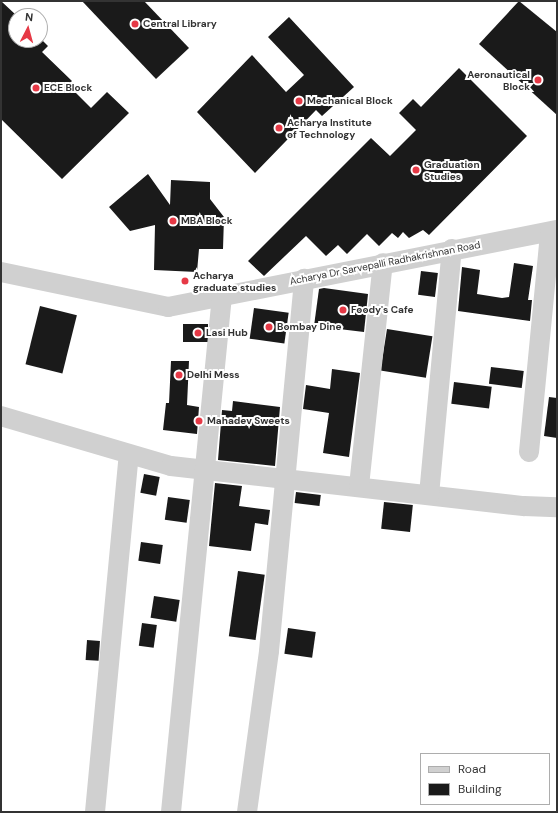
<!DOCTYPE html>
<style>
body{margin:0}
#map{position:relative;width:558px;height:813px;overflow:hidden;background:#fff;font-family:"DM Sans",sans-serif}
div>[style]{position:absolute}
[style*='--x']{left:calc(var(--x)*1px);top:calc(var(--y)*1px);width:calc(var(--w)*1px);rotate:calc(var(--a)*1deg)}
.building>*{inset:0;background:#1a1a1a;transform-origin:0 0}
.minor>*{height:20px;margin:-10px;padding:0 10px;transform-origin:10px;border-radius:10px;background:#d0d0d0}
.dots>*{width:11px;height:11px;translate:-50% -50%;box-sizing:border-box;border:2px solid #fff;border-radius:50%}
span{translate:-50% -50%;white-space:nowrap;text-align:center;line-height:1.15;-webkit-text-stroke:4px #fff;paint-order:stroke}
.poi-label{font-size:10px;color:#333;font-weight:700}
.left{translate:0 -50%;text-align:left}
.right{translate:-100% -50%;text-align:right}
.street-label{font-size:10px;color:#333}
.frame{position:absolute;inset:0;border:2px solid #333;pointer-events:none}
.legend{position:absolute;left:420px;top:753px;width:130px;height:52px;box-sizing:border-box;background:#fff;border:1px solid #adadad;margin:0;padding:5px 7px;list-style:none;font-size:12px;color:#333}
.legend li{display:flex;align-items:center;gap:8px;height:20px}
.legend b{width:20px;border:1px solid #adadad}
.north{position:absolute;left:8px;top:8px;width:40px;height:40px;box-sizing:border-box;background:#fff;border:1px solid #adadad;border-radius:50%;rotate:6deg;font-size:11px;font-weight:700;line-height:16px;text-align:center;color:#333}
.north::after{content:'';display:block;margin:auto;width:14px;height:18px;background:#e63946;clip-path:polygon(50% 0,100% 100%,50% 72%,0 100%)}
</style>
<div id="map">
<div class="building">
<i style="clip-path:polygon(1px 1px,16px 15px,16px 40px,42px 40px,48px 46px,42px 52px,72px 81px,68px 85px,91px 108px,107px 92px,129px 113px,62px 179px,1px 119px)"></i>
<i style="clip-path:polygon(82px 1px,144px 1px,189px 48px,156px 79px)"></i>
<i style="clip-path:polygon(519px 1px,557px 32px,557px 115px,479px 44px)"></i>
<i style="clip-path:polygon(289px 17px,354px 87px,322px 116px,316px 110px,255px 173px,197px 112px,252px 55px,286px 92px,304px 75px,268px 37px)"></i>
<i style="clip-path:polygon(459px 68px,527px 136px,429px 235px,423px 230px,409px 238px,403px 232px,398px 238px,392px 233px,379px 246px,367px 234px,347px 254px,338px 245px,326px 256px,306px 236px,264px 276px,248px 261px,371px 138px,390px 156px,416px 130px,399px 113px,413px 99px,421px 107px)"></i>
<i style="clip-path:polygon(148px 174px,170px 205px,171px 180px,210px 182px,210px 199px,224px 217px,223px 249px,199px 249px,197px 272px,154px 270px,155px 225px,130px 231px,109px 207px)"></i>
<i style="clip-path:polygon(514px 263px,533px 266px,528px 300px,532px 300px,530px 321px,458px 311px,462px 267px,480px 270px,477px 294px,502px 298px,509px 297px)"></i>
<i style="left:421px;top:271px;width:17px;height:24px;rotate:7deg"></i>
<i style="clip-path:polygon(324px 288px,368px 294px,364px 332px,314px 326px,319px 289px)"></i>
<i style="left:40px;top:306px;width:38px;height:60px;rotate:14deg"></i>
<i style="left:254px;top:308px;width:35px;height:31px;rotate:8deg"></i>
<i style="left:183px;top:324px;width:25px;height:18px"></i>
<i style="left:387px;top:329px;width:46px;height:42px;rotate:9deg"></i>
<i style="clip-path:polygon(171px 361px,189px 361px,187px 405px,199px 407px,197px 434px,163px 430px,166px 403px,169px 403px)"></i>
<i style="left:491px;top:367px;width:33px;height:17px;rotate:7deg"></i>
<i style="clip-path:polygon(332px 369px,360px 373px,349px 457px,323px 453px,329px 413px,303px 409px,306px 385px,330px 389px)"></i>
<i style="left:454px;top:382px;width:38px;height:22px;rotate:7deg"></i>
<i style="clip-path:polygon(549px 397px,557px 398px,557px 438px,544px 436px)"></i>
<i style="clip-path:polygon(233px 401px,280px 407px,275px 466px,218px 460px,222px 410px,232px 411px)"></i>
<i style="left:144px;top:474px;width:16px;height:19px;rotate:11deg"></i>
<i style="clip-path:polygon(215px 483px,242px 486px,239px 506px,270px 510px,268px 525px,255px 523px,251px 551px,209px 546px)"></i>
<i style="left:296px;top:492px;width:25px;height:11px;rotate:7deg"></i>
<i style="left:168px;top:497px;width:22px;height:23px;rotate:8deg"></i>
<i style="left:384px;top:502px;width:29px;height:27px;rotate:6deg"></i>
<i style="left:141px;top:542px;width:22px;height:19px;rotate:8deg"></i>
<i style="left:238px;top:571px;width:27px;height:66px;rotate:8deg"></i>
<i style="left:154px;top:596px;width:26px;height:22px;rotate:9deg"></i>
<i style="left:142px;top:623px;width:15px;height:23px;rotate:8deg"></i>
<i style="left:288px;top:628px;width:28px;height:26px;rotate:8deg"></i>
<i style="left:87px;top:640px;width:13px;height:20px;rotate:4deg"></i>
</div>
<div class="minor">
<i style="--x:1;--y:272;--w:171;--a:11.8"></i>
<i style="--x:168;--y:307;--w:397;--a:-11.2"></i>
<i style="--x:1;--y:416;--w:177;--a:16.4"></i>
<i style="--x:171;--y:466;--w:355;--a:6.5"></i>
<i style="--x:524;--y:506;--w:33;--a:2"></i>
<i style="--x:529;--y:452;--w:221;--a:-84.5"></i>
<i style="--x:359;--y:486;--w:224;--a:-83.9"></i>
<i style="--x:429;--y:495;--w:247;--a:-84.7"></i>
<i style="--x:95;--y:812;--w:359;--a:-84.6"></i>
<i style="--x:171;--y:812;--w:519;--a:-84.36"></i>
<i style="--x:247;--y:812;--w:162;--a:-82.2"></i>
<i style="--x:269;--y:651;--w:374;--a:-84.6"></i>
</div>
<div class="dots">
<i style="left:135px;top:24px;background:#e63946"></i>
<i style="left:538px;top:80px;background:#e63946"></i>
<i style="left:36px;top:88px;background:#e63946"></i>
<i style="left:299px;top:101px;background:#e63946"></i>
<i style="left:279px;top:128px;background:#e63946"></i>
<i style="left:416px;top:170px;background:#e63946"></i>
<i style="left:173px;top:221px;background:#e63946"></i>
<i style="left:185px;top:281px;background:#e63946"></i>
<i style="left:343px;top:310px;background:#e63946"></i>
<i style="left:269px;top:327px;background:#e63946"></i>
<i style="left:198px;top:333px;background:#e63946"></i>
<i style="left:179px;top:375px;background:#e63946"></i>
<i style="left:199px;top:421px;background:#e63946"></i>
</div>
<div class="poi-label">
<span class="left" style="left:143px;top:24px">Central Library</span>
<span class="right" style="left:530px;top:80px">Aeronautical<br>Block</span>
<span class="left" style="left:44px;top:88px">ECE Block</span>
<span class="left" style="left:307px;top:101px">Mechanical Block</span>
<span class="left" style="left:287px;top:128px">Acharya Institute<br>of Technology</span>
<span class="left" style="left:424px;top:170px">Graduation<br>Studies</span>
<span class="left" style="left:181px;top:221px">MBA Block</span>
<span class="left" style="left:193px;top:281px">Acharya<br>graduate studies</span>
<span class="left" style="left:351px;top:310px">Foody's Cafe</span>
<span class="left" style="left:277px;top:327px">Bombay Dine</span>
<span class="left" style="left:206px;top:333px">Lasi Hub</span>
<span class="left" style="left:187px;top:375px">Delhi Mess</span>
<span class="left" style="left:207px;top:421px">Mahadev Sweets</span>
</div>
<div class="street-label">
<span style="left:385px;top:263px;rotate:-11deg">Acharya Dr Sarvepalli Radhakrishnan Road</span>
</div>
<div class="frame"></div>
<ul class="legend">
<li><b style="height:5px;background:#d0d0d0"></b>Road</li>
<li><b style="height:11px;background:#1a1a1a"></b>Building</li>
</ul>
<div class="north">N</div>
</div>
